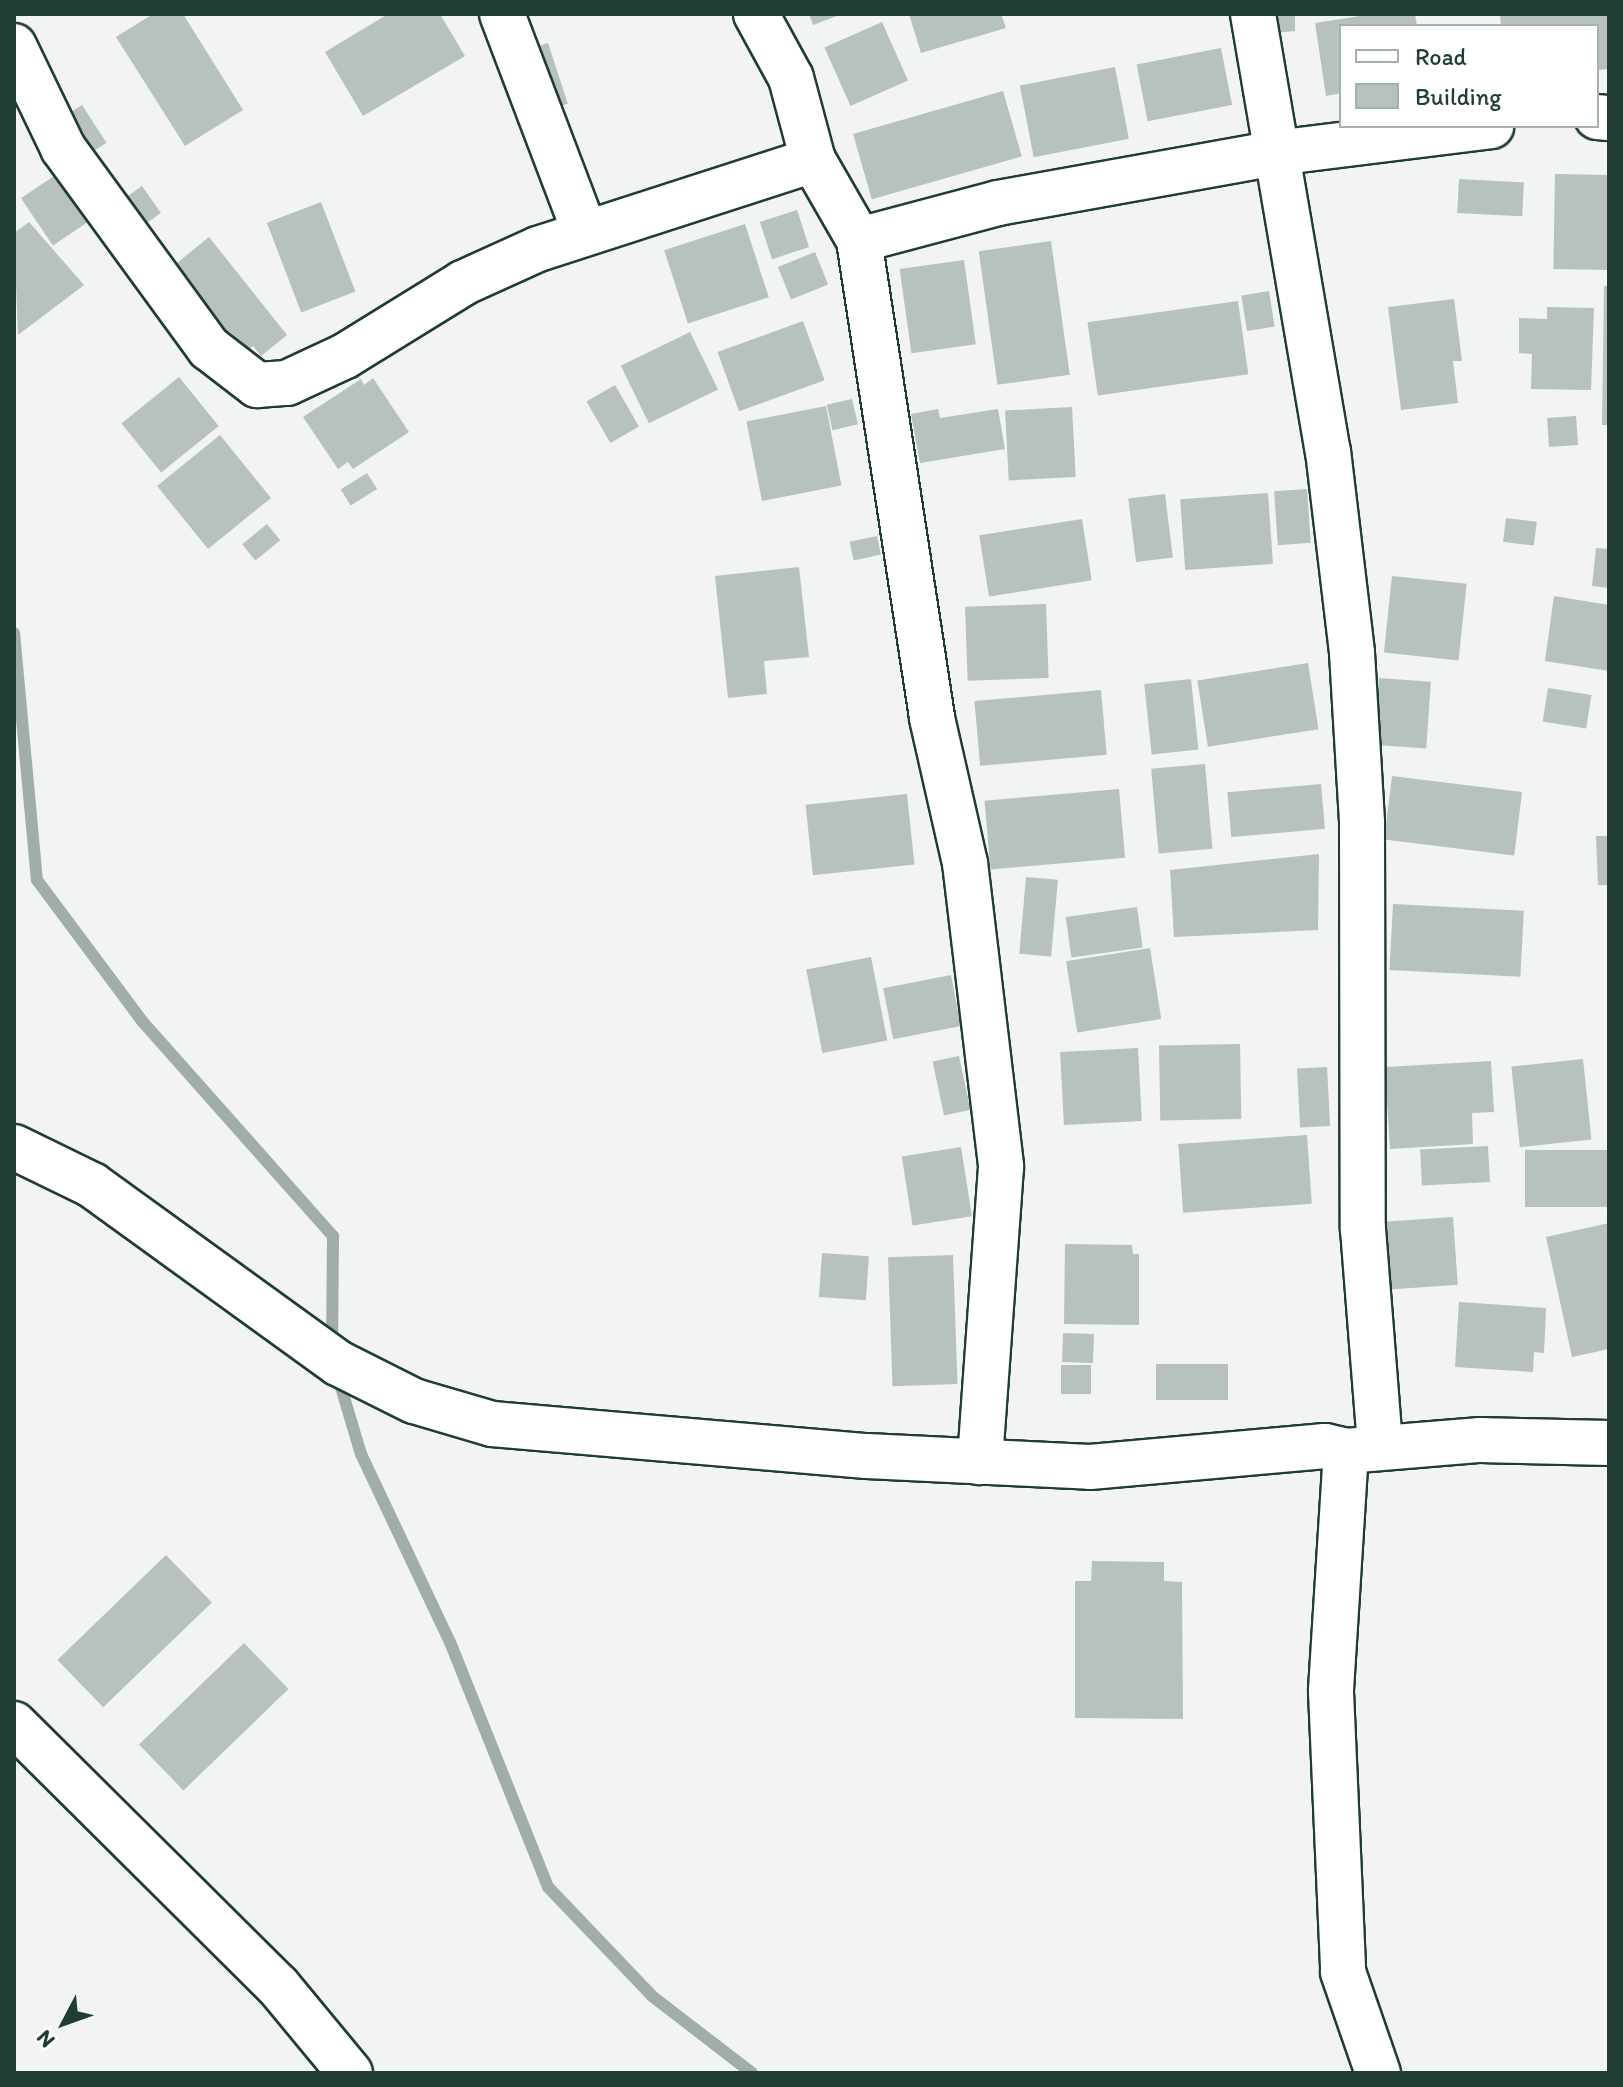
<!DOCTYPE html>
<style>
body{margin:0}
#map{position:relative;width:1623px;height:2087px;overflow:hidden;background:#f2f3f3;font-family:Itim,sans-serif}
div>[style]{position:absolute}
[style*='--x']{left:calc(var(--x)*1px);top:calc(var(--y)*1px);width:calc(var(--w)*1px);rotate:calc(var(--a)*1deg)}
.stream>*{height:12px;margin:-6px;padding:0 6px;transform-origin:6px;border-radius:6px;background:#a1adaa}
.building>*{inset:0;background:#b7c1bd;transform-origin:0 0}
.roads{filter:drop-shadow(2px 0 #1f3d34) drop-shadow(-2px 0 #1f3d34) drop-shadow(0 2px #1f3d34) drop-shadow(0 -2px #1f3d34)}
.minor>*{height:44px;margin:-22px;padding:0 22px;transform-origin:22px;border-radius:22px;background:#fff}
span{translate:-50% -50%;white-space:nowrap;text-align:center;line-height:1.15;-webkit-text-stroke:6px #fff;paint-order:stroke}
.frame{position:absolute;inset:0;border:16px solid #1f3d34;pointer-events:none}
.legend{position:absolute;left:1339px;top:24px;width:260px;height:104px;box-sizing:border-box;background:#fff;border:2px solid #a5b1ae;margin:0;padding:10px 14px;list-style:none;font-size:24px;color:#1f3d34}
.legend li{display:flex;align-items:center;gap:16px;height:40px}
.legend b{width:40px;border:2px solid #a5b1ae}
.north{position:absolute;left:24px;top:1983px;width:80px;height:80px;-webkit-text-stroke:6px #fff;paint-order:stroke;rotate:229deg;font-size:22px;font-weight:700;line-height:32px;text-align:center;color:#1f3d34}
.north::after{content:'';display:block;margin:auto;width:28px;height:36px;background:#1f3d34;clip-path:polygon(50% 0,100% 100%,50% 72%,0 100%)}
</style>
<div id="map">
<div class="stream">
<i style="--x:14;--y:633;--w:248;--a:84.7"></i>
<i style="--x:37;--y:880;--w:176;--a:53.3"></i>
<i style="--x:142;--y:1021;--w:288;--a:48.4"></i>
<i style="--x:333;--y:1236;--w:111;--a:90.5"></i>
<i style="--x:338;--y:1377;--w:80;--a:73.4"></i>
<i style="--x:361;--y:1454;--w:208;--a:64.7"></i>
<i style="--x:450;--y:1642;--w:264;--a:68.2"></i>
<i style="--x:548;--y:1887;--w:151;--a:46.3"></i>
<i style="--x:652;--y:1996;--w:126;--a:37.6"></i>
</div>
<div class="building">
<i style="clip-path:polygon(153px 14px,183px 14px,243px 110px,185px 146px,116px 37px)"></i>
<i style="clip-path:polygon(388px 14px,440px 14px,465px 56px,363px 116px,325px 52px)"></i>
<i style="clip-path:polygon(809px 14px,842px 14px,813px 25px)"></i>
<i style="clip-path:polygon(909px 14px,1001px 14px,1006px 28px,921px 53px)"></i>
<i style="clip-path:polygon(1272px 14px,1295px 14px,1295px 31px,1274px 33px)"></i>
<i style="clip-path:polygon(1373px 14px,1415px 14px,1417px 26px,1341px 26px,1341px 93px,1326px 96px,1315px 23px)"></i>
<i style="clip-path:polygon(1500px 14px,1609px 14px,1609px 69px,1597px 70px,1597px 26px,1501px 26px)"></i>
<i style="left:882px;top:22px;width:64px;height:63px;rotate:66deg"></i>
<i style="left:548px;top:43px;width:64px;height:15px;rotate:72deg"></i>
<i style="left:1221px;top:48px;width:58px;height:86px;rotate:79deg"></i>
<i style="left:1115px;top:67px;width:73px;height:97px;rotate:79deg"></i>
<i style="left:1003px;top:91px;width:68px;height:156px;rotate:74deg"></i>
<i style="left:82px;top:105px;width:45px;height:24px;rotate:57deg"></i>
<i style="left:60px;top:172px;width:57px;height:47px;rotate:56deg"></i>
<i style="left:1555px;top:174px;width:54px;height:95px;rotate:1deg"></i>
<i style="left:1459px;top:179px;width:65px;height:34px;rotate:3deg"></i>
<i style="left:142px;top:186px;width:33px;height:26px;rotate:55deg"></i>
<i style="left:321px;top:202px;width:96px;height:58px;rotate:69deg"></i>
<i style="left:797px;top:210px;width:39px;height:39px;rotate:72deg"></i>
<i style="clip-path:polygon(29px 222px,84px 285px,18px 335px,14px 233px)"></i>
<i style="left:745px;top:224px;width:77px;height:85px;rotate:72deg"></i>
<i style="clip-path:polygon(209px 237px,287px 335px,261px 356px,253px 346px,241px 355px,172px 267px)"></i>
<i style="left:1051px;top:241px;width:135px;height:73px;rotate:82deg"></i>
<i style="left:815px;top:252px;width:35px;height:40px;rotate:68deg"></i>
<i style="left:964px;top:260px;width:85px;height:65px;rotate:82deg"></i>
<i style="clip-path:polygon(1604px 286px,1609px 286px,1609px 425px,1602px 425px)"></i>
<i style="left:1269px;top:291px;width:36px;height:28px;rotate:81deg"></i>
<i style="clip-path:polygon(1454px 299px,1462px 361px,1453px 361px,1458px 403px,1401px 410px,1388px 307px)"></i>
<i style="left:1238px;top:301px;width:74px;height:152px;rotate:82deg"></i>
<i style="clip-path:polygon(1547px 307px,1594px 308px,1591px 390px,1531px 389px,1532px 354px,1519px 353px,1519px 318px,1547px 319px)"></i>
<i style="left:803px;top:321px;width:63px;height:91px;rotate:70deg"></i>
<i style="left:690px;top:332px;width:64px;height:77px;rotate:64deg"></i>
<i style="left:179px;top:377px;width:63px;height:74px;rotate:51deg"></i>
<i style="clip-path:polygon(373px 378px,409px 432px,353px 469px,348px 462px,338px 469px,303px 417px,361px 379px,364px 385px)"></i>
<i style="left:615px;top:385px;width:48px;height:33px;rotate:60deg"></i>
<i style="left:852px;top:399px;width:26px;height:26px;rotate:77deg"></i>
<i style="left:826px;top:406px;width:81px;height:81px;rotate:79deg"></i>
<i style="left:1072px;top:407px;width:70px;height:67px;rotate:87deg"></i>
<i style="clip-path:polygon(938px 409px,940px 418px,998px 409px,1005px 449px,920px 463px,911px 414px)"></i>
<i style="left:1576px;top:416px;width:29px;height:29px;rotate:86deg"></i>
<i style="left:220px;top:435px;width:81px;height:81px;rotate:51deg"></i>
<i style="left:367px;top:473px;width:19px;height:31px;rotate:58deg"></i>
<i style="left:1307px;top:489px;width:54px;height:33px;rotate:86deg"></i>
<i style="left:1268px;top:493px;width:71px;height:88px;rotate:86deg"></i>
<i style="left:1165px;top:494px;width:64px;height:37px;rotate:83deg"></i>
<i style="left:1506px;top:518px;width:31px;height:24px;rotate:7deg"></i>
<i style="left:1082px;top:519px;width:62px;height:104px;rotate:81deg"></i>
<i style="left:267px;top:524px;width:21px;height:32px;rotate:51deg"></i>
<i style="left:877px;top:536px;width:19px;height:28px;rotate:78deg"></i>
<i style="clip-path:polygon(1596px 548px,1609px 549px,1609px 588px,1592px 586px)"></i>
<i style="clip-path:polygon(799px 567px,809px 657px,764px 661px,767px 694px,728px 698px,715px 576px)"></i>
<i style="left:1392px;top:576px;width:75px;height:77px;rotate:6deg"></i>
<i style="clip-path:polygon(1554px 596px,1609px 605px,1609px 671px,1545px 661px)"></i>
<i style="left:1046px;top:604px;width:74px;height:81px;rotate:88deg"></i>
<i style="left:1308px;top:663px;width:67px;height:112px;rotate:81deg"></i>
<i style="left:1379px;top:678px;width:52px;height:67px;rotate:4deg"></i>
<i style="left:1191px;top:679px;width:71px;height:47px;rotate:84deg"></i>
<i style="left:1548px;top:688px;width:44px;height:34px;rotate:9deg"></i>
<i style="left:1101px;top:690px;width:65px;height:127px;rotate:85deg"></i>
<i style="left:1205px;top:764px;width:85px;height:54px;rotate:85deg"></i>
<i style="left:1392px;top:776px;width:131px;height:64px;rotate:7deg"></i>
<i style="left:1321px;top:784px;width:45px;height:94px;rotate:85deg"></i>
<i style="left:1119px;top:789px;width:69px;height:135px;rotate:85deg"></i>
<i style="left:907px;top:794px;width:71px;height:102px;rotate:84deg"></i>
<i style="clip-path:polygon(1596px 836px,1609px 836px,1609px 885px,1598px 885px)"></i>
<i style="clip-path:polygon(1319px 854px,1318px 930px,1174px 937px,1170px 870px)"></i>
<i style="left:1026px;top:877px;width:32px;height:77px;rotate:5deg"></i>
<i style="left:1393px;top:904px;width:131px;height:66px;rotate:3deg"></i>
<i style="left:1137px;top:907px;width:41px;height:72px;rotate:82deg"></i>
<i style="left:1150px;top:948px;width:72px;height:85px;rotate:81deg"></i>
<i style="left:871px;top:957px;width:85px;height:66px;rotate:79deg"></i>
<i style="left:951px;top:975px;width:52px;height:69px;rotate:79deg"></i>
<i style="left:1240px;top:1044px;width:75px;height:81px;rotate:89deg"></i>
<i style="left:1138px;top:1048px;width:73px;height:78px;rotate:87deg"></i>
<i style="left:959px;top:1056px;width:55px;height:27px;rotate:78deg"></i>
<i style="left:1583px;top:1059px;width:81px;height:72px;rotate:84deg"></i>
<i style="clip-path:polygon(1491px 1061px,1494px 1112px,1472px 1113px,1473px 1144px,1390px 1149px,1385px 1067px)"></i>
<i style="left:1327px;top:1067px;width:59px;height:30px;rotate:87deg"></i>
<i style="left:1307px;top:1135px;width:69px;height:129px;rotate:86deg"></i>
<i style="left:1488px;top:1146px;width:36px;height:68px;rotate:87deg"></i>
<i style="left:961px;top:1147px;width:70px;height:60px;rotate:81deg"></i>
<i style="left:1609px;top:1150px;width:57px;height:84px;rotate:90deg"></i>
<i style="left:1453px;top:1217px;width:68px;height:72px;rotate:86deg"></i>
<i style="clip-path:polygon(1609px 1223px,1609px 1349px,1572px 1357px,1546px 1237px)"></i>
<i style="clip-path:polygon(1065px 1244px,1132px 1245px,1133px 1254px,1139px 1254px,1139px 1325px,1064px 1324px)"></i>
<i style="left:822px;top:1253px;width:47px;height:44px;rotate:4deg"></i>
<i style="left:953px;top:1255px;width:129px;height:65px;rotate:88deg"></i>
<i style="clip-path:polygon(1459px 1302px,1546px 1308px,1544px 1353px,1534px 1352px,1533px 1372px,1455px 1367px)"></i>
<i style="left:1063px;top:1333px;width:31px;height:29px;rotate:2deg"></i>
<i style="left:1156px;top:1364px;width:72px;height:36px"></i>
<i style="left:1061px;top:1365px;width:30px;height:29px"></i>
<i style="left:166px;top:1555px;width:66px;height:151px;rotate:46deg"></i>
<i style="clip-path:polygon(1092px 1561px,1164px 1562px,1164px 1581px,1182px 1582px,1183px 1719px,1075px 1718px,1075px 1581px,1091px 1581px)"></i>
<i style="left:244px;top:1643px;width:64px;height:146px;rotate:46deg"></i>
</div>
<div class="roads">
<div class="minor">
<i style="--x:502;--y:14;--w:234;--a:69.2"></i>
<i style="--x:756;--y:14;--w:73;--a:61.3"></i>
<i style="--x:791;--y:78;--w:85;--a:75"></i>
<i style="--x:813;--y:160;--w:92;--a:60.1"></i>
<i style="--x:859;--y:240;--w:484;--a:81.3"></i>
<i style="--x:932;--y:718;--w:149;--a:77.2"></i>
<i style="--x:965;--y:863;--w:306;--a:83.2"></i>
<i style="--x:1001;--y:1167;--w:296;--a:94.1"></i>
<i style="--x:1253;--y:14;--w:443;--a:80.3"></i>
<i style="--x:1328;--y:451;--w:203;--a:83.2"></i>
<i style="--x:1352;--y:653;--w:170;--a:86.6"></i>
<i style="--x:1362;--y:823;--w:406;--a:89.9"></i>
<i style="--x:1363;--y:1229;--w:217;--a:85.5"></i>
<i style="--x:14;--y:46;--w:113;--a:64.3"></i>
<i style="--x:63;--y:148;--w:248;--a:53.9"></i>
<i style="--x:209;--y:348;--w:61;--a:37.6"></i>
<i style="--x:257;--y:385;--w:30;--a:-4"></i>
<i style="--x:287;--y:383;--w:64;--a:-25"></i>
<i style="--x:345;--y:356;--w:139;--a:-31.7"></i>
<i style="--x:463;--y:283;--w:82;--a:-24.4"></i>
<i style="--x:538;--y:249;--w:289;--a:-17.9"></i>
<i style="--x:1597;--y:117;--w:12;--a:5"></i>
<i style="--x:859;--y:240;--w:144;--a:-14.9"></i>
<i style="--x:998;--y:203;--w:281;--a:-10.2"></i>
<i style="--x:1275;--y:153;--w:218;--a:-7.1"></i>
<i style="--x:14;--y:1147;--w:87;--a:26"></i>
<i style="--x:92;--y:1185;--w:304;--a:35.9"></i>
<i style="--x:338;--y:1363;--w:85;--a:26.6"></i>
<i style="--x:414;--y:1401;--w:81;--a:16.4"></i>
<i style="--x:492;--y:1424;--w:376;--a:4.9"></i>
<i style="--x:867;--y:1456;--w:223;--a:2.8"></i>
<i style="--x:1090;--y:1467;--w:236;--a:-5.1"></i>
<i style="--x:1325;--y:1446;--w:22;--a:13"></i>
<i style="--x:1346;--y:1451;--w:135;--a:-4.7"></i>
<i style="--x:1481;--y:1440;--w:128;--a:1.3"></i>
<i style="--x:1346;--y:1451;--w:241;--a:93.6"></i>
<i style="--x:1331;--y:1692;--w:280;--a:87.5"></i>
<i style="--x:1343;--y:1972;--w:107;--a:70.9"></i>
<i style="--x:14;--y:1724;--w:372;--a:44.8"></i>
<i style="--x:278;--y:1986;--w:113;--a:50.4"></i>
</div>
</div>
<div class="frame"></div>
<ul class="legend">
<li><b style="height:10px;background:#fff"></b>Road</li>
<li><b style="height:22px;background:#b7c1bd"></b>Building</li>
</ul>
<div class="north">N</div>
</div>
